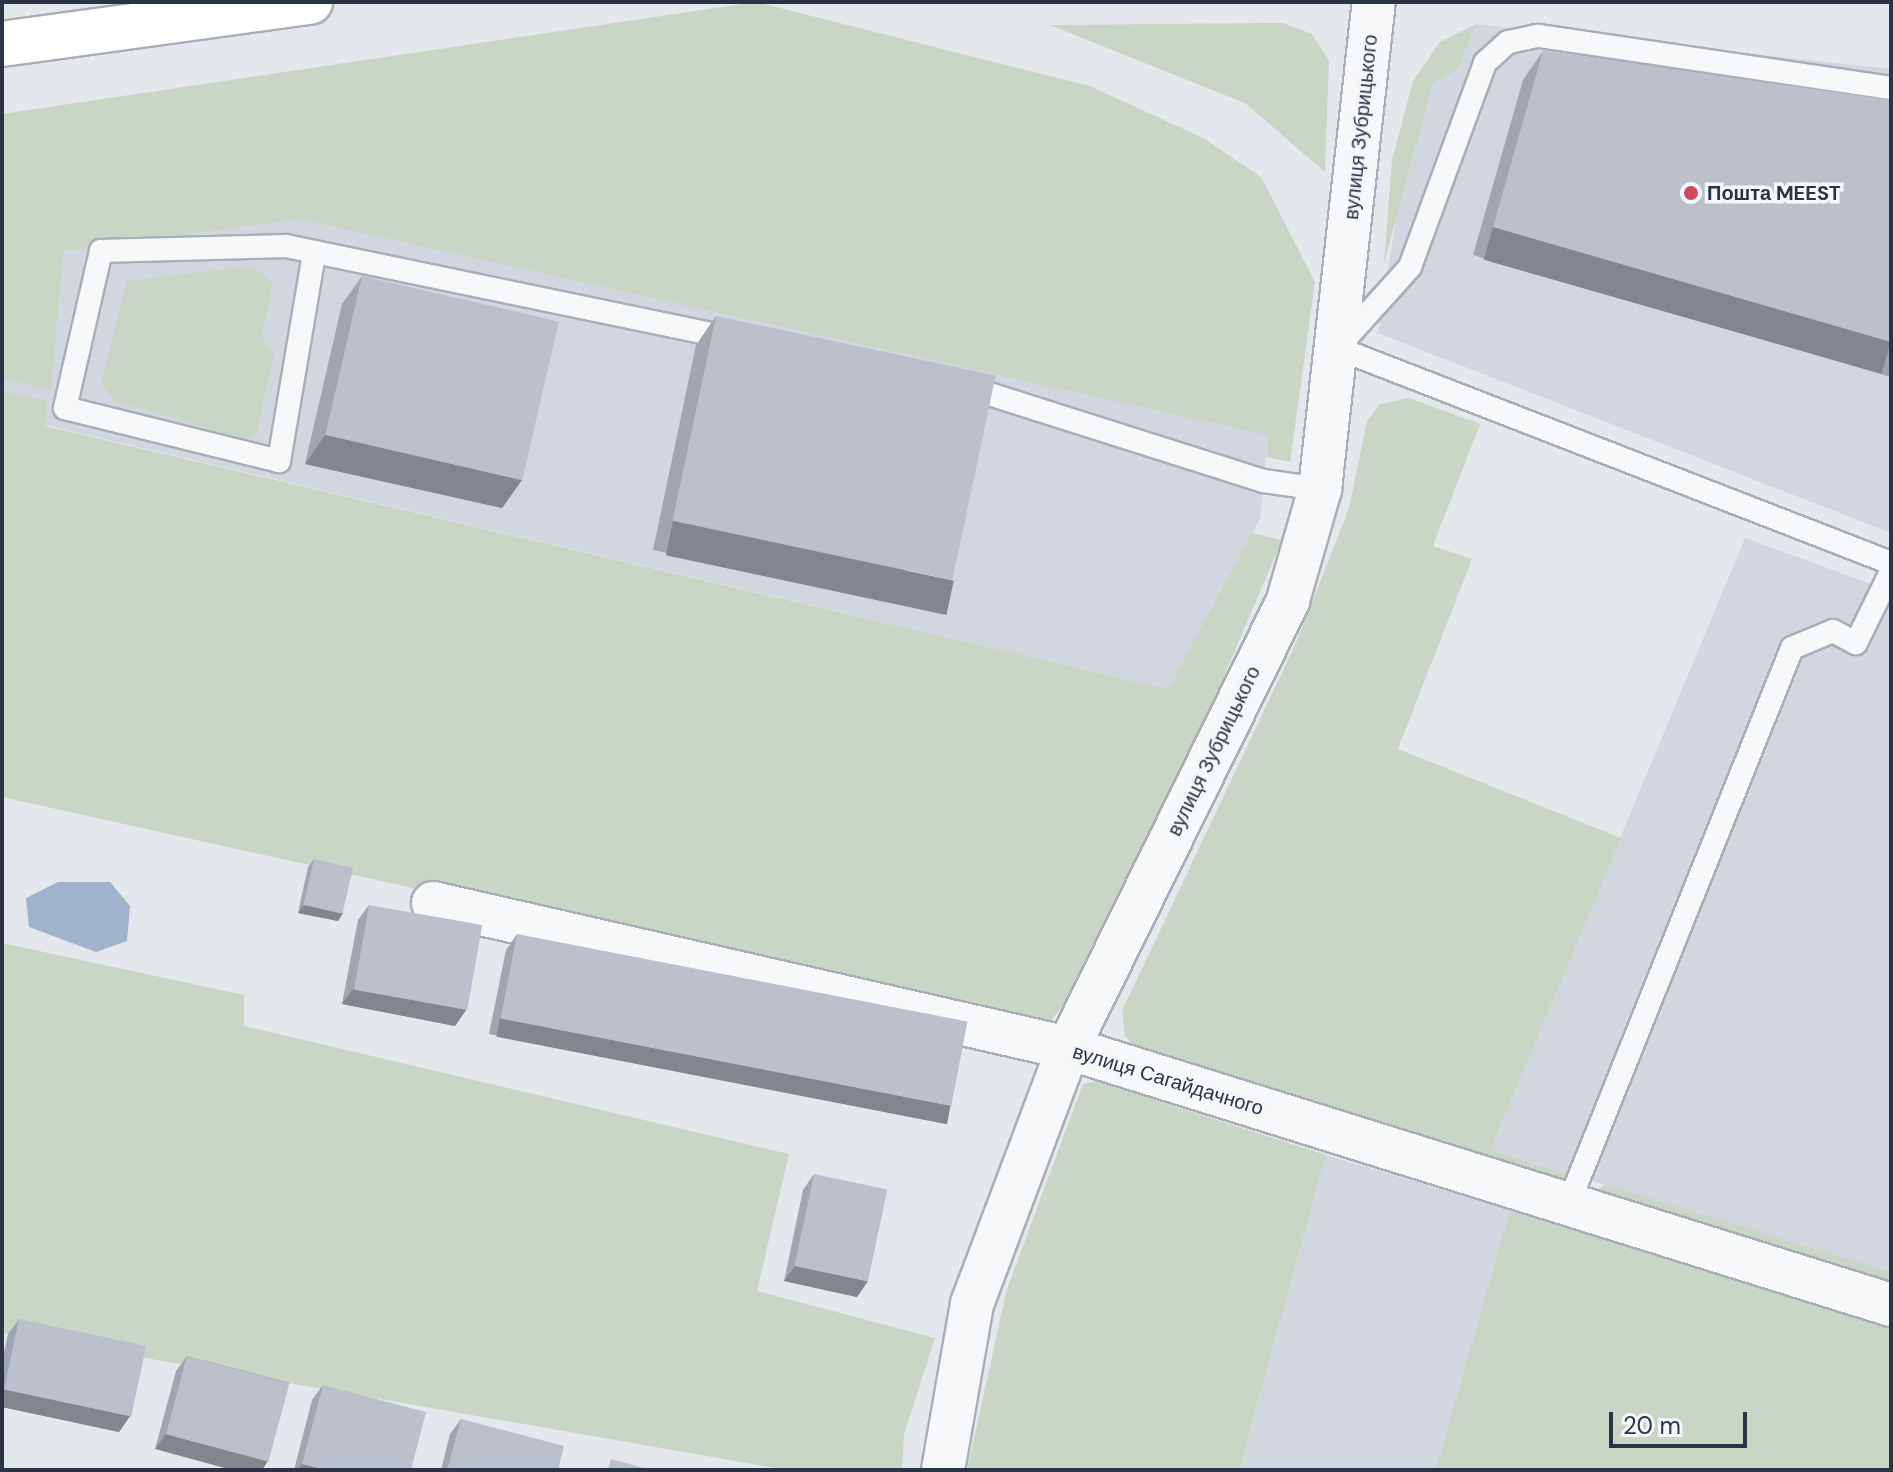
<!DOCTYPE html>
<meta charset="utf-8">
<style>
body{margin:0}
#map{position:relative;width:1893px;height:1472px;overflow:hidden;background:#e4e7ec;font-family:"DM Sans",sans-serif}
div>[style]{position:absolute}
[style*='--x']{left:calc(var(--x)*1px);top:calc(var(--y)*1px);width:calc(var(--w)*1px);rotate:calc(var(--a)*1deg)}
.built>*{inset:0;background:#d2d6de}
.green>*{inset:0;background:#c9d6c5}
.water>*{inset:0;background:#9fb4cc}
.roads{filter:drop-shadow(2px 0 #a9aeb7) drop-shadow(-2px 0 #a9aeb7) drop-shadow(0 2px #a9aeb7) drop-shadow(0 -2px #a9aeb7)}
.service>*{height:22px;margin:-11px;padding:0 11px;transform-origin:11px;border-radius:11px;background:#f7f8fa}
.minor>*{height:42px;margin:-21px;padding:0 21px;transform-origin:21px;border-radius:21px;background:#f7f8fa}
.primary>*{height:44px;margin:-22px;padding:0 22px;transform-origin:22px;border-radius:22px;background:#fff}
.wall>*{inset:0;background:#a1a5ae}
.shaded-wall>*{inset:0;background:#83868d;transform-origin:0 0}
.building>*{inset:0;background:#bbc0ca;transform-origin:0 0}
.dots>*{width:22px;height:22px;translate:-50% -50%;box-sizing:border-box;border:4px solid #f4f6f9;border-radius:50%}
span{translate:-50% -50%;white-space:nowrap;text-align:center;line-height:1.15;-webkit-text-stroke:7px #f4f6f9;paint-order:stroke}
.street-label{font-size:20px;color:#2b3445}
.poi-label{font-size:20px;color:#2b3445;font-weight:700}
.left{translate:0 -50%;text-align:left}
.frame{position:absolute;inset:0;border:4px solid #2b3445;pointer-events:none}
.scale{position:absolute;left:1609px;top:1412px;width:138px;height:36px;box-sizing:border-box;border:4px solid #2b3445;border-top:0;padding-left:10px;font-size:24px;line-height:28px;white-space:nowrap;color:#2b3445;-webkit-text-stroke:6px #f4f6f9;paint-order:stroke}
</style>
<div id="map">
<div class="built">
<i style="clip-path:polygon(1476px 24px,1891px 69px,1891px 533px,1378px 333px,1404px 170px,1432px 84px,1458px 70px)"></i>
<i style="clip-path:polygon(1011px 86px,1279px 324px,1260px 519px,1168px 689px,2px 415px,2px 210px)"></i>
<i style="clip-path:polygon(1745px 538px,1871px 584px,1891px 600px,1891px 1272px,1490px 1150px)"></i>
<i style="clip-path:polygon(1326px 1155px,1586px 1233px,1626px 1470px,1239px 1470px)"></i>
</div>
<div class="green">
<i style="clip-path:polygon(756px 2px,1090px 86px,1203px 138px,1261px 177px,1315px 282px,1290px 462px,1267px 457px,1268px 435px,299px 219px,63px 251px,51px 390px,2px 379px,2px 114px)"></i>
<i style="clip-path:polygon(1283px 23px,1312px 34px,1329px 61px,1325px 172px,1245px 103px,1050px 25px)"></i>
<i style="clip-path:polygon(1476px 24px,1458px 70px,1432px 84px,1384px 264px,1392px 160px,1413px 81px,1440px 42px)"></i>
<i style="clip-path:polygon(252px 266px,273px 282px,262px 336px,274px 356px,256px 433px,246px 439px,113px 401px,101px 382px,127px 281px)"></i>
<i style="clip-path:polygon(2px 391px,47px 401px,45px 426px,1168px 689px,1252px 533px,1282px 540px,1158px 831px,1063px 1006px,1044px 1028px,2px 797px)"></i>
<i style="clip-path:polygon(1409px 398px,1480px 424px,1433px 546px,1472px 559px,1398px 749px,1621px 838px,1490px 1150px,1574px 1176px,1562px 1183px,1138px 1050px,1125px 1036px,1122px 1011px,1296px 643px,1349px 508px,1367px 421px,1380px 404px)"></i>
<i style="clip-path:polygon(2px 943px,244px 995px,244px 1026px,789px 1154px,757px 1291px,935px 1338px,904px 1434px,902px 1470px,787px 1470px,2px 1333px)"></i>
<i style="clip-path:polygon(1096px 1081px,1326px 1155px,1239px 1470px,967px 1470px,1007px 1289px,1083px 1084px)"></i>
<i style="clip-path:polygon(1606px 1185px,1891px 1272px,1891px 1286px,1588px 1195px)"></i>
<i style="clip-path:polygon(1510px 1212px,1891px 1324px,1891px 1470px,1436px 1470px)"></i>
</div>
<div class="water">
<i style="clip-path:polygon(58px 882px,110px 882px,130px 906px,127px 941px,96px 952px,29px 927px,26px 898px)"></i>
</div>
<div class="roads">
<div class="service">
<i style="--x:1891;--y:88;--w:358;--a:-171.6"></i>
<i style="--x:1537;--y:36;--w:30;--a:168"></i>
<i style="--x:1508;--y:42;--w:31;--a:138"></i>
<i style="--x:1485;--y:63;--w:217;--a:110.2"></i>
<i style="--x:1410;--y:267;--w:109;--a:132"></i>
<i style="--x:1337;--y:348;--w:594;--a:21.21"></i>
<i style="--x:314;--y:254;--w:210;--a:99.6"></i>
<i style="--x:279;--y:461;--w:220;--a:-166.1"></i>
<i style="--x:65;--y:408;--w:161;--a:-77.1"></i>
<i style="--x:101;--y:251;--w:185;--a:-1.5"></i>
<i style="--x:286;--y:246;--w:454;--a:11.7"></i>
<i style="--x:964;--y:386;--w:315;--a:17.6"></i>
<i style="--x:1264;--y:481;--w:57;--a:8.1"></i>
<i style="--x:1568;--y:1205;--w:600;--a:-68.09"></i>
<i style="--x:1792;--y:648;--w:44;--a:-22.5"></i>
<i style="--x:1833;--y:631;--w:26;--a:28"></i>
<i style="--x:1856;--y:643;--w:79;--a:-63.8"></i>
</div>
<div class="minor">
<i style="--x:433;--y:903;--w:651;--a:12.86"></i>
<i style="--x:1068;--y:1048;--w:862;--a:17.34"></i>
<i style="--x:943;--y:1470;--w:169;--a:-80.1"></i>
<i style="--x:972;--y:1304;--w:273;--a:-69.4"></i>
<i style="--x:1068;--y:1048;--w:499;--a:-63.8"></i>
<i style="--x:1288;--y:600;--w:116;--a:-73.9"></i>
<i style="--x:1320;--y:489;--w:490;--a:-83.7"></i>
</div>
<div class="primary">
<i style="--x:2;--y:44;--w:311;--a:-7.8"></i>
</div>
</div>
<div class="wall">
<i style="clip-path:polygon(1543px 51px,1891px 100px,1891px 377px,1473px 255px,1523px 80px)"></i>
<i style="clip-path:polygon(362px 276px,522px 480px,502px 508px,305px 464px,342px 304px)"></i>
<i style="clip-path:polygon(716px 316px,934px 607px,653px 550px,696px 345px)"></i>
<i style="clip-path:polygon(314px 859px,343px 913px,338px 921px,298px 913px,308px 867px)"></i>
<i style="clip-path:polygon(369px 905px,466px 1010px,455px 1026px,342px 1004px,358px 920px)"></i>
<i style="clip-path:polygon(517px 934px,951px 1105px,940px 1121px,489px 1034px,506px 950px)"></i>
<i style="clip-path:polygon(814px 1174px,868px 1281px,857px 1297px,784px 1281px,803px 1190px)"></i>
<i style="clip-path:polygon(19px 1319px,130px 1416px,119px 1432px,2px 1407px,2px 1362px,8px 1334px)"></i>
<i style="clip-path:polygon(187px 1356px,290px 1383px,155px 1449px,176px 1371px)"></i>
<i style="clip-path:polygon(323px 1385px,411px 1470px,294px 1470px,312px 1400px)"></i>
<i style="clip-path:polygon(461px 1419px,558px 1470px,441px 1470px,450px 1434px)"></i>
</div>
<div class="shaded-wall">
<i style="left:1493px;top:227px;width:414px;height:34px;rotate:16deg"></i>
<i style="clip-path:polygon(325px 435px,522px 480px,502px 508px,305px 464px)"></i>
<i style="left:673px;top:521px;width:287px;height:35px;rotate:12deg"></i>
<i style="clip-path:polygon(304px 905px,343px 913px,338px 921px,298px 913px)"></i>
<i style="clip-path:polygon(353px 989px,466px 1010px,455px 1026px,342px 1004px)"></i>
<i style="left:500px;top:1018px;width:459px;height:19px;rotate:11deg"></i>
<i style="clip-path:polygon(795px 1266px,868px 1281px,857px 1297px,784px 1281px)"></i>
<i style="clip-path:polygon(4px 1389px,130px 1416px,119px 1432px,2px 1407px,2px 1391px)"></i>
<i style="clip-path:polygon(166px 1434px,268px 1461px,262px 1470px,232px 1470px,155px 1449px)"></i>
<i style="clip-path:polygon(302px 1464px,326px 1470px,298px 1470px)"></i>
</div>
<div class="building">
<i style="clip-path:polygon(1543px 51px,1891px 100px,1891px 342px,1493px 227px)"></i>
<i style="left:362px;top:276px;width:202px;height:163px;rotate:13deg"></i>
<i style="left:716px;top:316px;width:286px;height:209px;rotate:12deg"></i>
<i style="left:314px;top:859px;width:40px;height:47px;rotate:13deg"></i>
<i style="left:369px;top:905px;width:115px;height:86px;rotate:10deg"></i>
<i style="left:517px;top:934px;width:459px;height:86px;rotate:11deg"></i>
<i style="left:814px;top:1174px;width:75px;height:94px;rotate:12deg"></i>
<i style="left:19px;top:1319px;width:130px;height:72px;rotate:12deg"></i>
<i style="left:187px;top:1356px;width:106px;height:81px;rotate:15deg"></i>
<i style="clip-path:polygon(323px 1385px,426px 1412px,411px 1470px,326px 1470px,302px 1464px)"></i>
<i style="clip-path:polygon(461px 1419px,564px 1446px,558px 1470px,447px 1470px)"></i>
<i style="clip-path:polygon(611px 1459px,651px 1470px,608px 1470px)"></i>
</div>
<div class="dots">
<i style="left:1691px;top:193px;background:#d1495b"></i>
</div>
<div class="street-label">
<span style="left:1361px;top:127px;rotate:-84deg">вулиця Зубрицького</span>
<span style="left:1214px;top:751px;rotate:-64deg">вулиця Зубрицького</span>
<span style="left:1168px;top:1080px;rotate:17deg">вулиця Сагайдачного</span>
</div>
<div class="poi-label">
<span class="left" style="left:1707px;top:193px">Пошта MEEST</span>
</div>
<div class="frame"></div>
<div class="scale">20 m</div>
</div>
